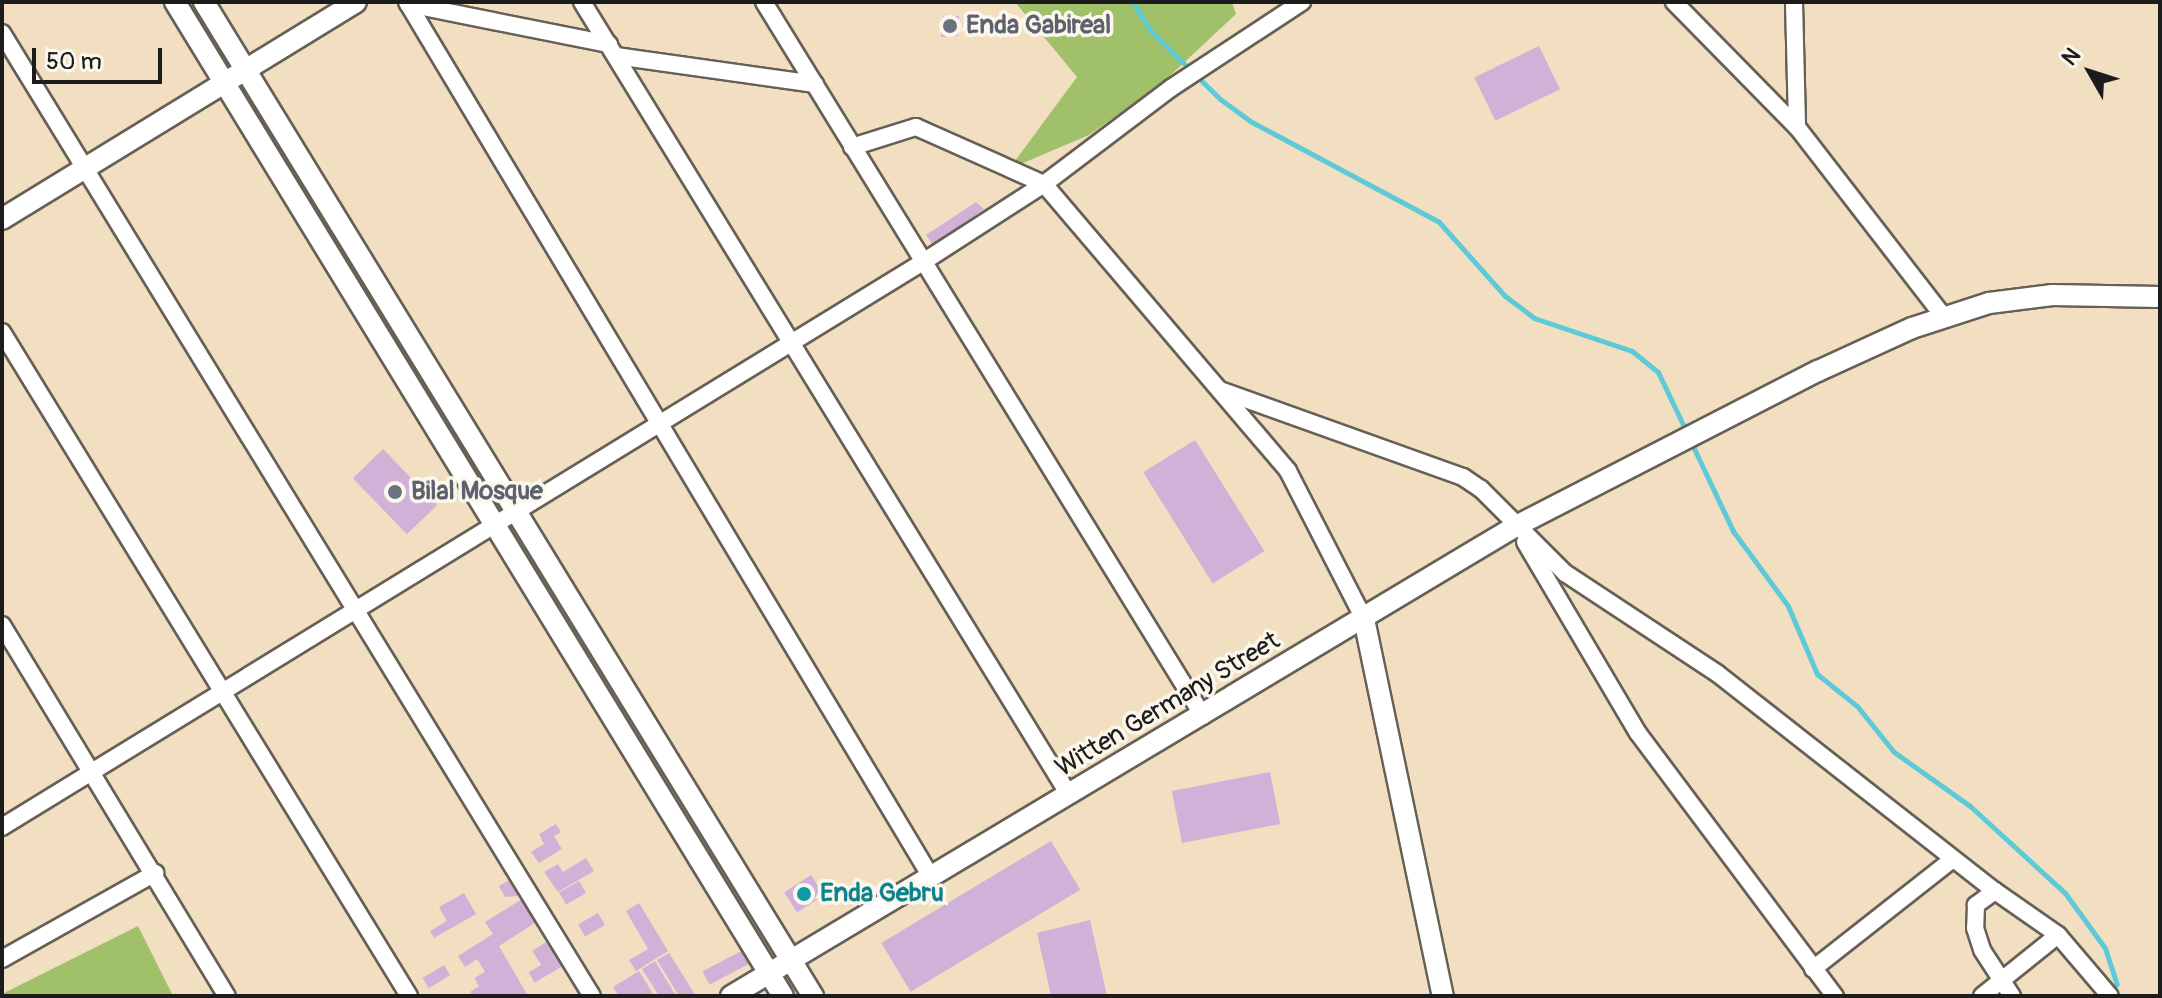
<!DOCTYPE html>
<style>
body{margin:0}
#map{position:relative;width:2162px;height:998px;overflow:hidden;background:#f2dfc1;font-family:Pangolin,sans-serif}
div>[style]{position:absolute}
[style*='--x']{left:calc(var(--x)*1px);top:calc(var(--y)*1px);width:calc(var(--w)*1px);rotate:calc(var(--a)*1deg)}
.green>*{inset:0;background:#a0c169}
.stream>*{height:5px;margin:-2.5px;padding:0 2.5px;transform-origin:2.5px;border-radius:2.5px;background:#5ec9d7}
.building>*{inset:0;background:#d0b2d8;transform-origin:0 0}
.roads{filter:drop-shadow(2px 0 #676056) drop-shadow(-2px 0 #676056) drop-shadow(0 2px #676056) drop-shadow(0 -2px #676056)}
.minor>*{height:16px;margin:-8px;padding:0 8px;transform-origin:8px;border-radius:8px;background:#fff}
.tertiary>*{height:20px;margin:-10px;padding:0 10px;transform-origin:10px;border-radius:10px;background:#fff}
.dots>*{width:22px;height:22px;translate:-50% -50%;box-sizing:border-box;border:4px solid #fbf7ec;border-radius:50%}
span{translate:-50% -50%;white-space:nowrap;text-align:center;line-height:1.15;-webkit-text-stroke:7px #fbf7ec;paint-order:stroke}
.worship-label{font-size:26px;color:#5b616d;font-weight:700}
.left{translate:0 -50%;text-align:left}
.street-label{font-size:26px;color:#1c1c1c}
.culture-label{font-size:26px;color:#0d838f;font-weight:700}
.frame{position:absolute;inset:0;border:4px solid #1c1c1c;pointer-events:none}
.north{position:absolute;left:2050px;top:32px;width:80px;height:80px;-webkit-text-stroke:6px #fbf7ec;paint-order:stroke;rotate:309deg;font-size:22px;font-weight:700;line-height:32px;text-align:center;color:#1c1c1c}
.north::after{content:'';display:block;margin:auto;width:28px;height:36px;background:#1c1c1c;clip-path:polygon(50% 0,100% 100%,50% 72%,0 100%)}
.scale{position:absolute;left:32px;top:48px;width:130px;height:36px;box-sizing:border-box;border:4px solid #1c1c1c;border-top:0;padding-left:10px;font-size:24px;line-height:28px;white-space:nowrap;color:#1c1c1c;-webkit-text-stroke:6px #fbf7ec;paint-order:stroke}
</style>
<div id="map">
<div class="green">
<i style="clip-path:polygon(1015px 2px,1232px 2px,1236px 14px,1160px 85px,1089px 135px,1009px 169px,1077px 77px)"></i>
<i style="clip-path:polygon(138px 926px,173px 996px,2px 996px,2px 994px)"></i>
</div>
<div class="stream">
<i style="--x:1133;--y:2;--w:33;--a:59"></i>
<i style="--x:1150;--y:30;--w:98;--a:44.6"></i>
<i style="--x:1220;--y:99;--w:37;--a:36"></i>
<i style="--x:1250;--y:121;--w:214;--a:28.1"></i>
<i style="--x:1439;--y:222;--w:99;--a:48.3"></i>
<i style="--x:1505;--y:296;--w:36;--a:37"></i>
<i style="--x:1534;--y:318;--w:103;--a:18.6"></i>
<i style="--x:1632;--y:351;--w:33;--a:39"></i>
<i style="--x:1658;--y:372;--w:65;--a:64.6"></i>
<i style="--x:1690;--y:440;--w:101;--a:64.7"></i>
<i style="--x:1733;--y:531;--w:93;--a:53.7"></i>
<i style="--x:1788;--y:606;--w:74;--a:66.9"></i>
<i style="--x:1817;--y:674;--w:51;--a:38.7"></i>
<i style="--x:1857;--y:706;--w:59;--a:51.2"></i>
<i style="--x:1894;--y:752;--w:93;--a:35.4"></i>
<i style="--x:1970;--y:806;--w:129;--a:42.5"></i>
<i style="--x:2065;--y:893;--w:68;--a:54"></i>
<i style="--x:2105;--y:948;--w:38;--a:72"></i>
</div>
<div class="building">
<i style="clip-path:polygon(943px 16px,959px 16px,958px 36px,941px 37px)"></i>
<i style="left:1539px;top:46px;width:48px;height:72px;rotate:64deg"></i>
<i style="clip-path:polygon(976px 202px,984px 209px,933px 245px,926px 235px)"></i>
<i style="left:1195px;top:440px;width:131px;height:61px;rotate:58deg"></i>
<i style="left:383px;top:449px;width:78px;height:42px;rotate:46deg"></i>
<i style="left:1270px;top:772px;width:53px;height:100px;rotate:79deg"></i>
<i style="clip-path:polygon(556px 824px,561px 832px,554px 836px,562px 849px,539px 863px,531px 852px,544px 844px,539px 834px)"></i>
<i style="left:1051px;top:841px;width:57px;height:198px;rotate:59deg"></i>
<i style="clip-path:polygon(586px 858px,594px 871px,558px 892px,544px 872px,558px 864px,563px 872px)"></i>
<i style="left:811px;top:875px;width:24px;height:32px;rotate:57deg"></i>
<i style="clip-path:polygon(515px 877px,525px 895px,505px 897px,499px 886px)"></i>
<i style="left:579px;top:881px;width:14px;height:23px;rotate:60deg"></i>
<i style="clip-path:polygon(464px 893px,476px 914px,434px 938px,430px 931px,447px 921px,439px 907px)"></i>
<i style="clip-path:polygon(527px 896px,541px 919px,499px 946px,528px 996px,473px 996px,470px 992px,479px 986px,474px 978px,485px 972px,477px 959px,465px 967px,458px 956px,493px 934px,485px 922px)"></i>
<i style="clip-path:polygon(639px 903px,668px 951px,636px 971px,629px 960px,648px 949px,626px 911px)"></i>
<i style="left:598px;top:913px;width:14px;height:23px;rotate:60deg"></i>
<i style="clip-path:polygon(1090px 920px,1107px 996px,1051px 996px,1037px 933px)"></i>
<i style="left:549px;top:940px;width:17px;height:20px;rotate:57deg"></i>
<i style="left:743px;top:950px;width:15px;height:46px;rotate:62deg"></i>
<i style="left:561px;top:953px;width:12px;height:38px;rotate:59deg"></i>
<i style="clip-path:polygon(669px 953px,696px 996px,679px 996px,657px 960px)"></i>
<i style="clip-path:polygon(655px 961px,676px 996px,659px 996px,642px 969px)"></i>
<i style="left:444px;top:965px;width:12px;height:25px;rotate:59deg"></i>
<i style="clip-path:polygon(639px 971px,653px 994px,619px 996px,613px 987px)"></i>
</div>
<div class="roads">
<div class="minor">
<i style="--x:407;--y:2;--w:1020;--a:59.08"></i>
<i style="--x:582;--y:2;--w:931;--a:58.44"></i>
<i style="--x:764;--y:2;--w:838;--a:58.41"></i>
<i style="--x:1674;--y:2;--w:175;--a:45.5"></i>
<i style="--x:1797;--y:127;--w:240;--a:52.3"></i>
<i style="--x:1794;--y:2;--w:125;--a:88.6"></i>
<i style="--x:408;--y:4;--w:205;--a:11.3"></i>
<i style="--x:2;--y:33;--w:1129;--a:58.51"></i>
<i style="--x:616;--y:56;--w:201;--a:8"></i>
<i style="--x:852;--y:147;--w:67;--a:-17.4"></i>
<i style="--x:916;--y:127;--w:140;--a:24"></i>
<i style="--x:1044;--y:184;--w:377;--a:49.6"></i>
<i style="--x:1288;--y:471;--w:166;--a:62.8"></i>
<i style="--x:2;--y:332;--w:779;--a:58.49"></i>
<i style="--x:1220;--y:390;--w:258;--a:19.7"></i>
<i style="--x:1463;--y:477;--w:22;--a:34"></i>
<i style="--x:1481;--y:489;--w:119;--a:45"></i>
<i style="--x:1565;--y:573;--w:183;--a:33.4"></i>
<i style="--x:1718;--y:674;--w:352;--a:38.1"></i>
<i style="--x:1995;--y:891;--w:77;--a:34.9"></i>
<i style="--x:2058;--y:935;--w:80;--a:49.6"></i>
<i style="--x:1525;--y:542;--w:222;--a:59.4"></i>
<i style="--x:1638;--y:733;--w:329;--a:53.2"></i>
<i style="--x:2;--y:625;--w:434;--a:58.8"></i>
<i style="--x:2;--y:827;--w:1080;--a:-31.53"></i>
<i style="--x:923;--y:262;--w:144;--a:-32.8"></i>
<i style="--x:1044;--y:184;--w:159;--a:-37.1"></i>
<i style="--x:1171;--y:88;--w:157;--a:-33.3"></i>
<i style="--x:1995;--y:891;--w:24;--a:144"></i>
<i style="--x:1976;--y:905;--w:23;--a:92"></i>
<i style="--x:1975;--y:928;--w:23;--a:72"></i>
<i style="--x:1982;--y:950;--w:55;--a:56.9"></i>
<i style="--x:2;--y:959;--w:176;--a:-29.3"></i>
<i style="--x:1813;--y:969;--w:178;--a:-38.2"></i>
<i style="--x:1982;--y:996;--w:97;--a:-38.8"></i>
</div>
<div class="tertiary">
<i style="--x:175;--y:2;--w:1165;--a:58.55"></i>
<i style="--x:204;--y:2;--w:1166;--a:58.51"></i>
<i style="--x:2;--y:219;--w:415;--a:-31.5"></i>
<i style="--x:1364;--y:619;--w:385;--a:78.2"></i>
<i style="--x:731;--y:996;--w:915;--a:-30.91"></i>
<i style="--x:1516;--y:526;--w:339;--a:-27.2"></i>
<i style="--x:1818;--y:371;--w:103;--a:-24.6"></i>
<i style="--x:1912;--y:328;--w:81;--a:-18"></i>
<i style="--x:1989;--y:303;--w:64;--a:-7.2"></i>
<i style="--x:2052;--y:295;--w:108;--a:1.1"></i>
</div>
</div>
<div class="dots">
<i style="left:950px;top:26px;background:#6b7280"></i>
<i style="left:395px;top:492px;background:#6b7280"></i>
<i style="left:804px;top:894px;background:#0f9aa8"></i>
</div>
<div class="worship-label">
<span class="left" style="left:966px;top:26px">Enda Gabireal</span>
<span class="left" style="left:411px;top:492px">Bilal Mosque</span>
</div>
<div class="street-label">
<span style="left:1168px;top:705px;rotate:-31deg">Witten Germany Street</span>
</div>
<div class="culture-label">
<span class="left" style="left:820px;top:894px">Enda Gebru</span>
</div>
<div class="frame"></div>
<div class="north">N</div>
<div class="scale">50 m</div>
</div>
